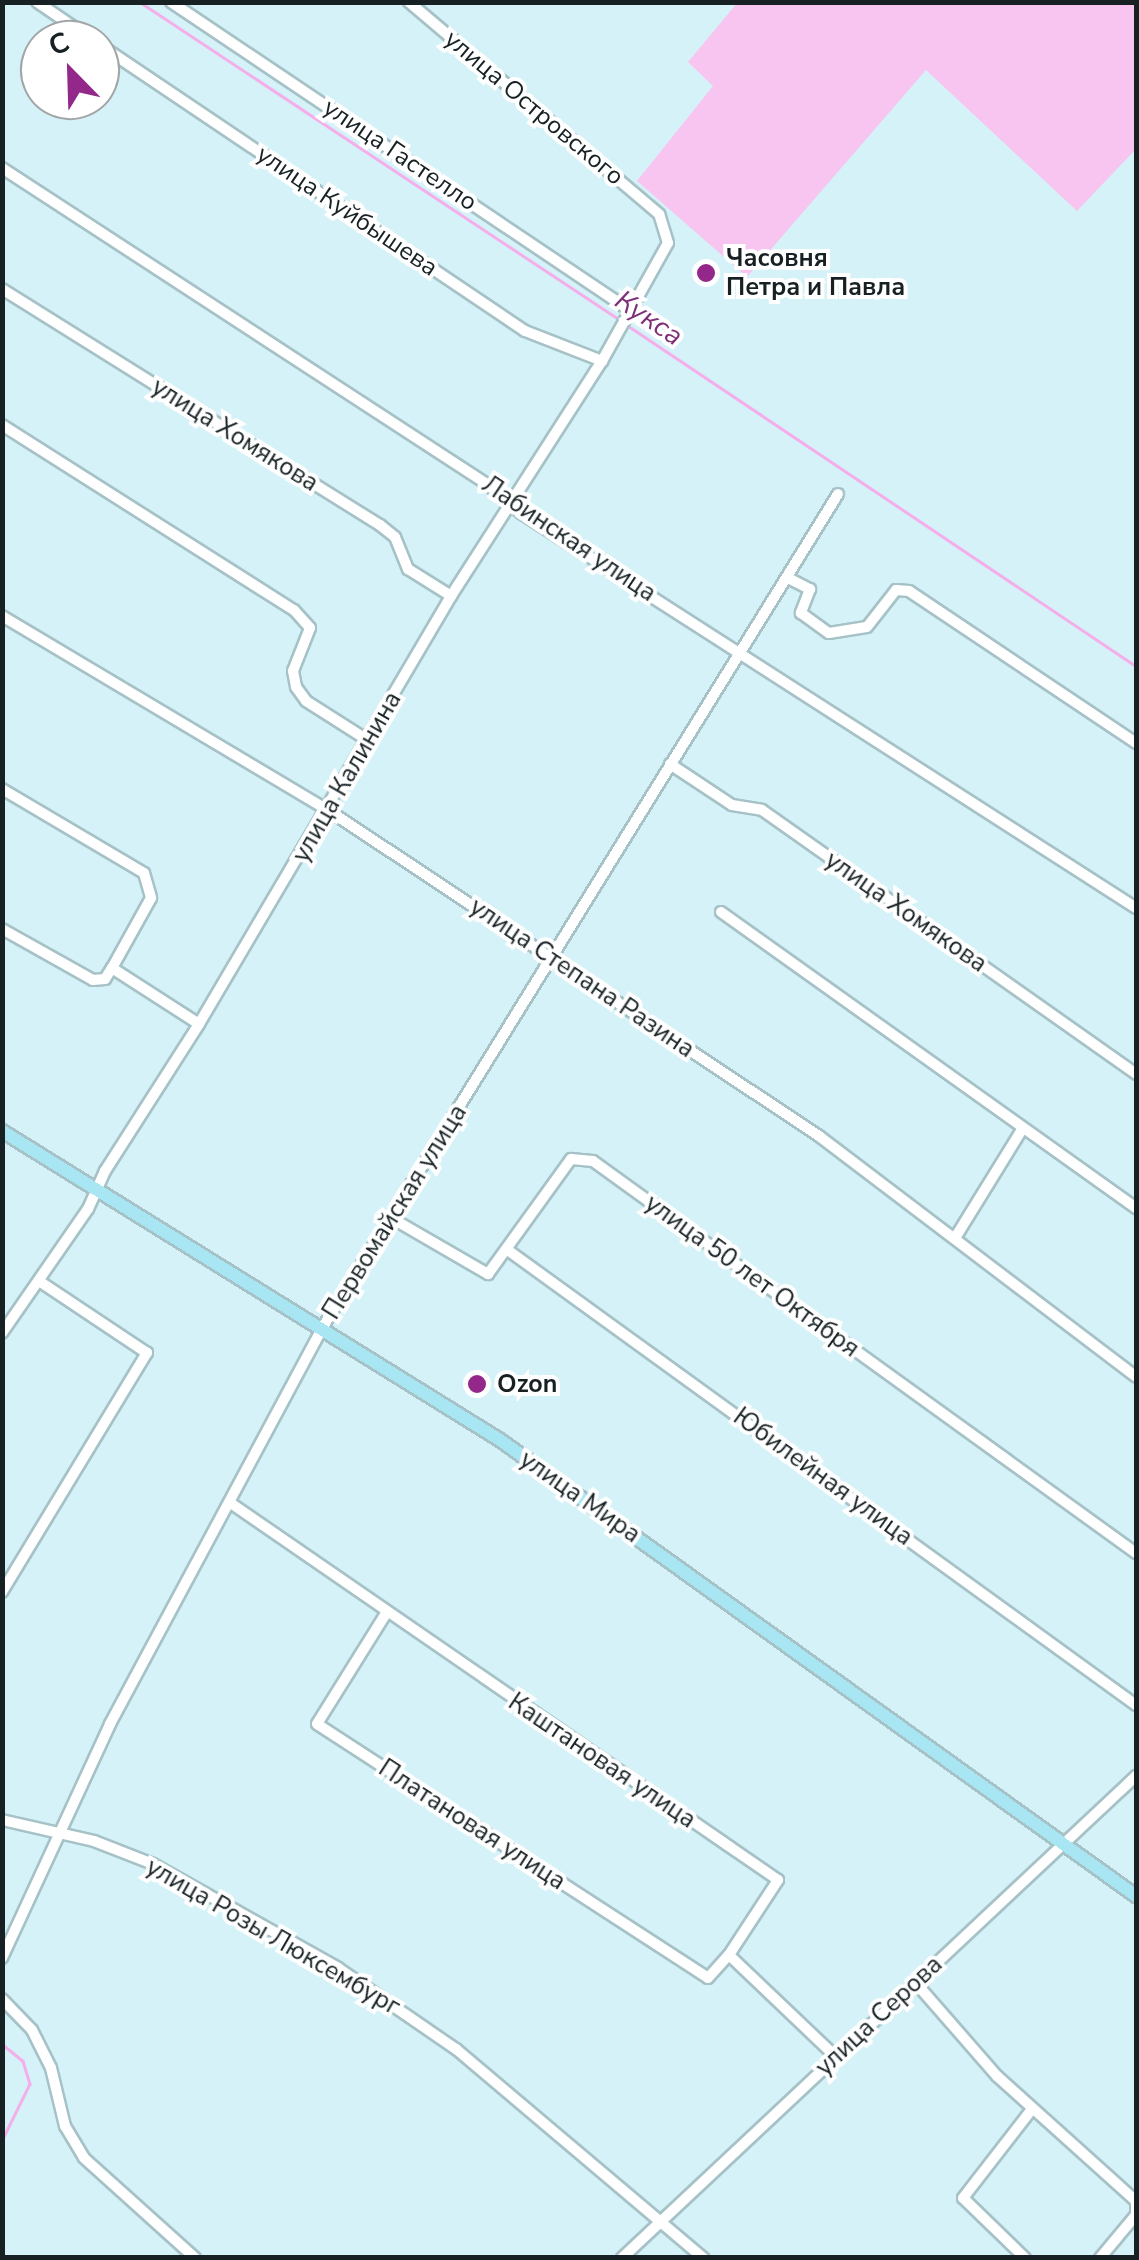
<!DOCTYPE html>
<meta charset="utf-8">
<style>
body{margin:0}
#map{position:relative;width:1139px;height:2260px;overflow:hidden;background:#d5f2f8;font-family:"Nunito Sans",sans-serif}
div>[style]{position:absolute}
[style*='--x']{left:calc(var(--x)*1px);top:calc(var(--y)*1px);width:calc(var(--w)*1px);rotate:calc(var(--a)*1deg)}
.green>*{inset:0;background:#f8c4f0}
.stream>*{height:2.5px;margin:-1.25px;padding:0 1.25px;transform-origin:1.25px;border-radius:1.25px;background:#f4aeea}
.roads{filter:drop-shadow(2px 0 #a6c2c7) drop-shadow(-2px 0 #a6c2c7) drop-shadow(0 2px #a6c2c7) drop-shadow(0 -2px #a6c2c7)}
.minor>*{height:10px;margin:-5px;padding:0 5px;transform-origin:5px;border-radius:5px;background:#fff}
.major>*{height:12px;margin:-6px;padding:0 6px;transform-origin:6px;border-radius:6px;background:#a7e6f2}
.dots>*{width:28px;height:28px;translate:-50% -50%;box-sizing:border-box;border:5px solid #fff;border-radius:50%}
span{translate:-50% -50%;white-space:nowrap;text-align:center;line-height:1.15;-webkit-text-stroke:8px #fff;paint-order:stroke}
.street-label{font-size:25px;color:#172124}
.poi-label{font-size:25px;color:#172124;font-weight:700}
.left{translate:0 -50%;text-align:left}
.water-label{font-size:28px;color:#7e2f77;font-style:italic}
.frame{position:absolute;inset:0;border:5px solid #172124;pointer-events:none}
.north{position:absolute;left:20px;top:20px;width:100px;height:100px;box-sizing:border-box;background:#fff;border:2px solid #a2a6a7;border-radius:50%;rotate:337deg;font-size:28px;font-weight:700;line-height:40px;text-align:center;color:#172124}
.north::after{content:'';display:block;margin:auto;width:35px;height:45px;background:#93278a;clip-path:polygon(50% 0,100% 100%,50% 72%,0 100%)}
</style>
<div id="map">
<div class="green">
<i style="clip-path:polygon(738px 2px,1136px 3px,1136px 149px,1077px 211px,926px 70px,747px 277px,637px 181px,713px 86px,688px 62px)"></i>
</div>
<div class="stream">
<i style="--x:140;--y:2;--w:576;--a:33.52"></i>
<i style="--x:627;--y:325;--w:613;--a:33.82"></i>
<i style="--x:2;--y:2044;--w:27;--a:39"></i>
<i style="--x:23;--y:2061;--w:24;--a:73"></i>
<i style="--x:30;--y:2084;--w:64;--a:116.2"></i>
</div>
<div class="roads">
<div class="minor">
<i style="--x:37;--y:2;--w:68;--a:34.2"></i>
<i style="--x:171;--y:2;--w:551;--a:33.89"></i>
<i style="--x:100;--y:45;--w:512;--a:33.94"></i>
<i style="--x:525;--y:331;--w:83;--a:21.3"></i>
<i style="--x:2;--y:168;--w:579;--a:33.09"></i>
<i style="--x:487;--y:484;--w:45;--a:40.5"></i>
<i style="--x:521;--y:513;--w:731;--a:32.71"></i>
<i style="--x:2;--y:289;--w:446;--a:32"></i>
<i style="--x:380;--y:525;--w:19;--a:39"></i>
<i style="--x:395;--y:537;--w:35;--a:68"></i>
<i style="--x:408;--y:569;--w:51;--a:32.1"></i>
<i style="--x:2;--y:425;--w:346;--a:32.4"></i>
<i style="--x:294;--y:610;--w:24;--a:48"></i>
<i style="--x:310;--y:628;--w:46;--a:111.6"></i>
<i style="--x:293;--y:671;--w:16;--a:79"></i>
<i style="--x:296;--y:687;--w:17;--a:54"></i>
<i style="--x:306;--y:701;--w:75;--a:32.4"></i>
<i style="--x:788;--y:578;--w:25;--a:27"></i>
<i style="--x:810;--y:589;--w:26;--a:111"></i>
<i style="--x:801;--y:613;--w:34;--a:36"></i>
<i style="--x:829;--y:633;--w:38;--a:-9"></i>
<i style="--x:867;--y:627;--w:47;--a:-51.9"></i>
<i style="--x:896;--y:590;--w:13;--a:4"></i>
<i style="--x:909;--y:591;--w:273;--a:33.8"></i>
<i style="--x:2;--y:616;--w:379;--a:30.8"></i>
<i style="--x:328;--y:810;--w:589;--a:33.58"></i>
<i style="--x:819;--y:1136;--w:398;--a:37.2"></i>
<i style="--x:670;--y:764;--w:74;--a:33.5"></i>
<i style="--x:732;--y:805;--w:30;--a:9"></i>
<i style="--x:762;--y:810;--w:458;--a:35.2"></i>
<i style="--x:2;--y:789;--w:165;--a:30.6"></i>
<i style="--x:144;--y:873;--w:26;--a:74"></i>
<i style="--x:151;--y:898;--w:80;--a:119.1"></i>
<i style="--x:721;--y:912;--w:510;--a:35.5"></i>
<i style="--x:2;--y:929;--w:104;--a:29.3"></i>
<i style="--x:93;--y:980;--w:12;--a:-5"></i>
<i style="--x:105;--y:979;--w:13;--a:-58"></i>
<i style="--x:112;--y:968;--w:103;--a:32.8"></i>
<i style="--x:393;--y:1219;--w:110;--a:30.1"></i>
<i style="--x:488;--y:1274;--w:142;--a:-54.2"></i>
<i style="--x:571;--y:1159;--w:22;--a:5"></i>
<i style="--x:593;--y:1161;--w:670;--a:35.83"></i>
<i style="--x:955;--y:1238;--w:129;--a:-58.3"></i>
<i style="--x:509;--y:1251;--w:774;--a:35.91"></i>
<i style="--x:2;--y:1333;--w:151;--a:-55.3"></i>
<i style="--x:88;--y:1209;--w:42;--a:-65.9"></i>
<i style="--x:105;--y:1171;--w:174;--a:-57.4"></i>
<i style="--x:199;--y:1024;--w:497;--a:-59.5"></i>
<i style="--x:451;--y:596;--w:279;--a:-57.3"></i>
<i style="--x:602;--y:361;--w:135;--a:-60.8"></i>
<i style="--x:668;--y:243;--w:30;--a:-107"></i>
<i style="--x:659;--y:214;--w:328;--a:-139.7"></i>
<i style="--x:232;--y:1504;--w:663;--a:34.55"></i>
<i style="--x:778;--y:1880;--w:90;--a:123.2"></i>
<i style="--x:729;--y:1955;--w:148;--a:43.6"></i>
<i style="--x:2;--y:1592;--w:280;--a:-58.8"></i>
<i style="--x:147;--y:1353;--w:130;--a:-146.3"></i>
<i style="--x:385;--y:1615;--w:128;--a:122"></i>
<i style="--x:317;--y:1724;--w:466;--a:33"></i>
<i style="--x:708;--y:1978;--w:31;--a:-48"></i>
<i style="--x:2;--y:1820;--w:94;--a:12.9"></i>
<i style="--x:94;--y:1841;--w:63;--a:21.3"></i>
<i style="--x:153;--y:1864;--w:212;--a:29.3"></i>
<i style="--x:338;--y:1968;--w:143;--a:34.5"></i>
<i style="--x:456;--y:2049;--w:324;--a:40.2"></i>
<i style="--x:2;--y:1958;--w:258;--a:-65.2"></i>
<i style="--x:110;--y:1724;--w:453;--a:-61.8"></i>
<i style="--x:324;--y:1325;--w:977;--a:-58.26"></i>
<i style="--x:915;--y:1982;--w:125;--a:48.9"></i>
<i style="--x:997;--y:2076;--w:187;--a:42"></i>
<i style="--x:1136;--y:2201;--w:14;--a:90"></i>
<i style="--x:1136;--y:2215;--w:56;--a:129.9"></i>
<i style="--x:2;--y:1999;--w:43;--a:45.9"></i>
<i style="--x:32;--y:2030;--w:42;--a:63.4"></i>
<i style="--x:51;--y:2068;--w:60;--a:76.4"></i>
<i style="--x:65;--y:2126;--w:37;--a:59"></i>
<i style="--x:84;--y:2158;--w:149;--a:42"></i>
<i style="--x:622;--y:2258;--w:705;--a:-43.16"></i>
<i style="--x:1025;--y:2258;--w:86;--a:-135.9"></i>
<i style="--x:963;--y:2198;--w:113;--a:-52.2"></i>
</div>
<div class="major">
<i style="--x:2;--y:1131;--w:586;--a:31.82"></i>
<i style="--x:500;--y:1440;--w:783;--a:35.64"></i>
</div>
</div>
<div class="dots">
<i style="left:706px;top:273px;background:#93278a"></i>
<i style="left:477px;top:1384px;background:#93278a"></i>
</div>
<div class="street-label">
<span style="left:534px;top:108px;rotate:40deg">улица Островского</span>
<span style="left:400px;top:155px;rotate:34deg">улица Гастелло</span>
<span style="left:347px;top:211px;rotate:34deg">улица Куйбышева</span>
<span style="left:235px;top:435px;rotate:32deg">улица Хомякова</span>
<span style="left:569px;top:539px;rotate:34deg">Лабинская улица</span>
<span style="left:347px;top:777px;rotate:-60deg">улица Калинина</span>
<span style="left:906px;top:912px;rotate:35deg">улица Хомякова</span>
<span style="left:582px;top:978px;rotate:34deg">улица Степана Разина</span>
<span style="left:395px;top:1212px;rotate:-58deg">Первомайская улица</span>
<span style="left:752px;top:1276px;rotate:36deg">улица 50 лет Октября</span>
<span style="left:823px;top:1477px;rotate:36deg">Юбилейная улица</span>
<span style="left:580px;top:1497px;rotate:35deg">улица Мира</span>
<span style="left:602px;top:1761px;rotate:34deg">Каштановая улица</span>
<span style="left:472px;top:1825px;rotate:33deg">Платановая улица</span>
<span style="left:273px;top:1937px;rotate:30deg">улица Розы Люксембург</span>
<span style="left:879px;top:2016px;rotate:-43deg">улица Серова</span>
</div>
<div class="poi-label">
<span class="left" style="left:726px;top:273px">Часовня<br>Петра и Павла</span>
<span class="left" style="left:497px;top:1384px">Ozon</span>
</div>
<div class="water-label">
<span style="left:649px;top:318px;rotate:34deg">Кукса</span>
</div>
<div class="frame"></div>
<div class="north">С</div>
</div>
